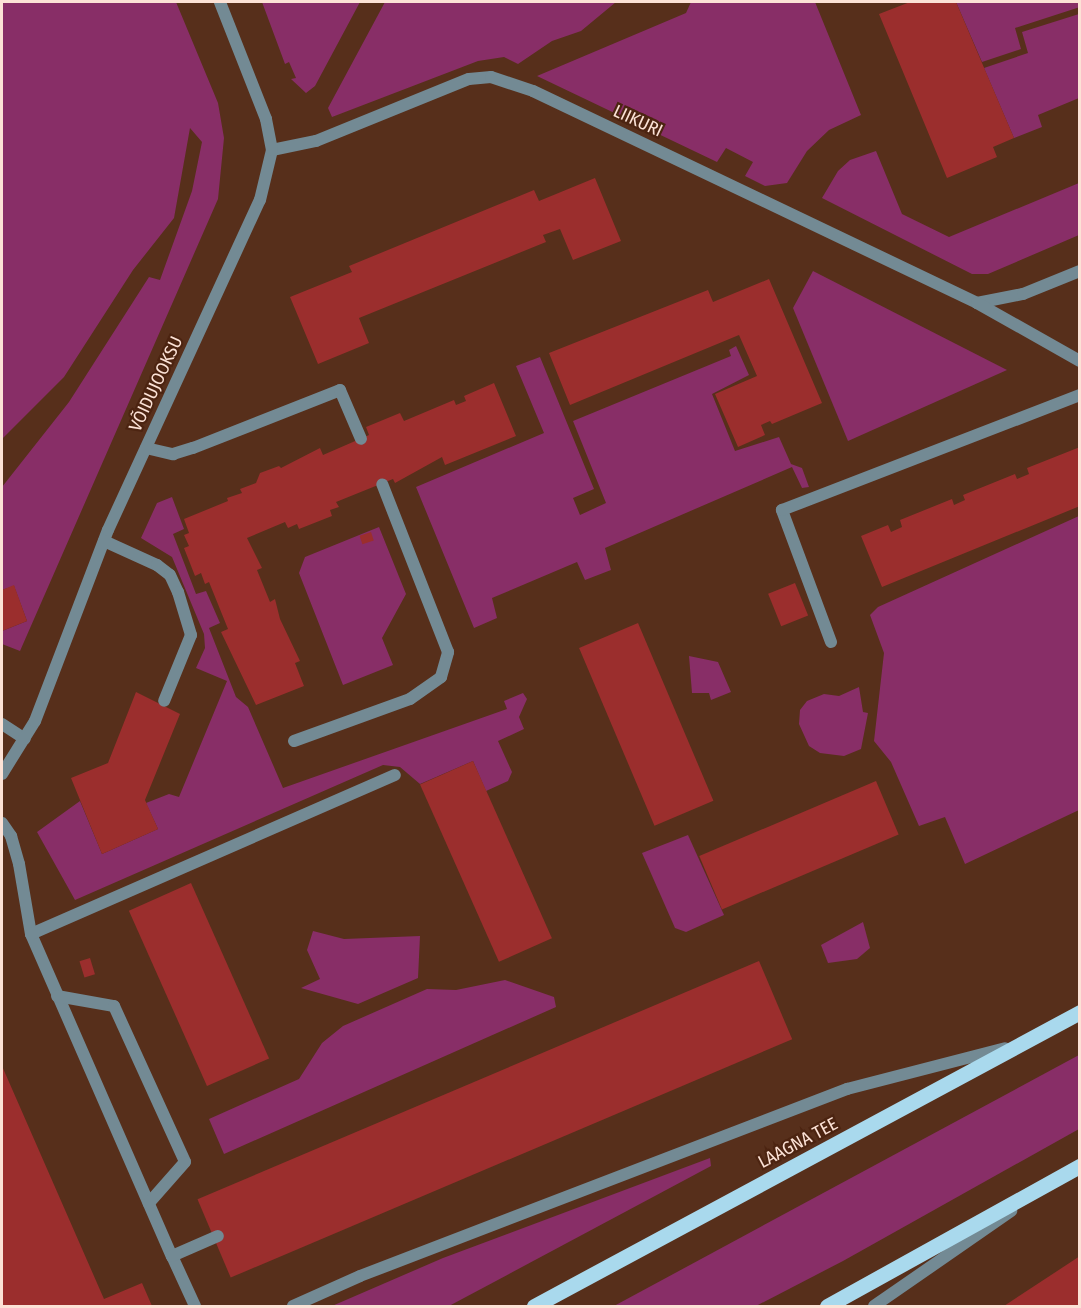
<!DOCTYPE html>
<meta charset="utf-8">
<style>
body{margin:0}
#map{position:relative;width:1081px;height:1308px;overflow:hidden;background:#572f1b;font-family:"Fira Sans Condensed",sans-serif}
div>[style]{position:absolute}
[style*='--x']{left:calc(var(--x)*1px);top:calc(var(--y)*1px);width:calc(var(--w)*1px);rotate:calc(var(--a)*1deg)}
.green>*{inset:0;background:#882e67}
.building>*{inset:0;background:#9b2e2d;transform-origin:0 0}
.service>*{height:12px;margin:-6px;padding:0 6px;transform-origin:6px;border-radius:6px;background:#738a94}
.minor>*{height:12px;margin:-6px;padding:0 6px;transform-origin:6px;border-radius:6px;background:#738a94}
.tertiary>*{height:12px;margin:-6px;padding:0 6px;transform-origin:6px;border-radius:6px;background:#738a94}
.primary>*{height:15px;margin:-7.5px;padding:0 7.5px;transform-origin:7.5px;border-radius:7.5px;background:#a9d9ed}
span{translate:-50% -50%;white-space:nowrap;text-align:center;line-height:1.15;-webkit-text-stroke:4.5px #4c2411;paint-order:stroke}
.street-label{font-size:18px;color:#fce2d6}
.frame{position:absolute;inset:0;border:3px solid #fce2d6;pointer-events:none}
</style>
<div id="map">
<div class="green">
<i style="clip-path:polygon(2px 2px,176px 2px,218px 103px,224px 138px,218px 199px,20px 651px,2px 644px,2px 631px,27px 621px,14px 586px,2px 590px,2px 487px,69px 402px,149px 277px,160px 280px,192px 191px,202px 142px,190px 128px,174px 218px,133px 270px,64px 377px,2px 439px)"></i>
<i style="clip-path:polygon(262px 2px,360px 2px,315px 86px,306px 93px,291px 79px,296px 78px,289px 62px,285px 64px)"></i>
<i style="clip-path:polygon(385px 2px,616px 2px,581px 31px,552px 41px,518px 64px,504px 57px,478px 61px,332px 117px,328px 108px)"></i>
<i style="clip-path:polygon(691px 2px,815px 2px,861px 115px,829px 130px,807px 151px,787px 183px,765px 186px,745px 176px,753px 162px,726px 148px,717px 162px,537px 76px,686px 13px)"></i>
<i style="clip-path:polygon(956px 2px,1079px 2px,1080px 7px,1015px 28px,1021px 49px,982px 62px)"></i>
<i style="clip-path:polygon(1079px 14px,1079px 98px,1038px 115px,1042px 127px,1014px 138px,984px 68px,1028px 53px,1022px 32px)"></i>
<i style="clip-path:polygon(876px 151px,902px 214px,949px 237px,1079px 183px,1079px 235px,988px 274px,972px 274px,822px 198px,838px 171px,850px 160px)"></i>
<i style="clip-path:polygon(813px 271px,1007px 370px,848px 441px,793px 308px)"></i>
<i style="clip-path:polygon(736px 346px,749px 375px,712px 394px,735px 451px,779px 437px,791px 464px,802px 468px,809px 487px,802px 488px,792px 467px,605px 548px,611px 570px,585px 580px,577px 562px,492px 598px,497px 618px,474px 628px,416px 487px,544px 433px,516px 366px,540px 357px,594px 489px,573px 498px,580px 515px,606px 503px,573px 421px,731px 356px,729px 350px)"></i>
<i style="clip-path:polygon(172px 497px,184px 529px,173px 534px,196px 594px,206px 591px,220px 623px,209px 628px,236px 697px,248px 707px,283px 788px,507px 709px,504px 701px,523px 693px,527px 699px,519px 717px,524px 729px,498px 741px,512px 772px,508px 781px,486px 791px,473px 761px,420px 784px,400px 767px,383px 765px,75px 900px,37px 832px,80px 801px,102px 854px,158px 829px,146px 803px,169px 794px,179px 797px,227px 681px,196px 668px,205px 648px,204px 634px,172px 557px,141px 538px,157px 503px)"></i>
<i style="clip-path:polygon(1079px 516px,1079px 810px,965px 864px,945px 817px,919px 826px,891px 762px,874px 741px,884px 653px,870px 615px,878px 607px)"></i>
<i style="clip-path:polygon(379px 527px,406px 594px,382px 638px,393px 665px,343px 685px,299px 573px,305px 557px)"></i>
<i style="clip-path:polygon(689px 656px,718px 662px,731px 692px,711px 700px,709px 693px,692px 693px)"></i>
<i style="clip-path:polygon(859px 687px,863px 712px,868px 713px,861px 749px,844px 756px,820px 753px,809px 746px,799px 724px,800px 710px,807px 701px,824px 694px,839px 696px)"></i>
<i style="clip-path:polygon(688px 835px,724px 915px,686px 932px,675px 928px,642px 853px)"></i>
<i style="clip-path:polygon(863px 922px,870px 948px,857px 959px,828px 963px,821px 945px)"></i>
<i style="clip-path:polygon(313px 931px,344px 939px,420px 936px,418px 978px,358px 1004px,301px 988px,320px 979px,307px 950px)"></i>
<i style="clip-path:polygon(505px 980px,554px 997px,556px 1007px,224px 1154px,209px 1119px,299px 1079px,322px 1043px,343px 1026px,427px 989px,456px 990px)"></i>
<i style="clip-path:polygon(1079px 1055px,1079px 1129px,843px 1261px,756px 1306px,614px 1306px)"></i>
<i style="clip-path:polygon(710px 1158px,711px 1166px,449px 1306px,332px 1306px,443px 1258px)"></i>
</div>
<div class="building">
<i style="clip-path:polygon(910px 2px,956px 2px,1014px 138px,993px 147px,997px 157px,947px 178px,879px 14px)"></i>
<i style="clip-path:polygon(595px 178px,621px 241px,573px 260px,560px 229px,543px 235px,546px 242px,359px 318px,369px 343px,318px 364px,290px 297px,352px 272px,349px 266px,534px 190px,539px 201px)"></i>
<i style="clip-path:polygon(769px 279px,822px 403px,772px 424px,770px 421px,761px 425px,765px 435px,738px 447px,715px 394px,757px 376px,739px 335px,570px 405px,549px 353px,708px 290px,713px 302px)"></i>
<i style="clip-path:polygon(494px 383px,516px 436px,445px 465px,442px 457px,395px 483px,393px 479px,336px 502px,339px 507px,330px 510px,332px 516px,299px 529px,297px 524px,288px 528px,285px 522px,247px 538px,262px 568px,257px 570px,270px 602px,275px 599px,280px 619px,300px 661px,295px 663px,304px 686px,256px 705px,221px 632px,228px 629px,209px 582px,205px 584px,201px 573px,195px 576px,184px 548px,189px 546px,184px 535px,189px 533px,184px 519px,228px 501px,227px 498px,242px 493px,240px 489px,256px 483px,260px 473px,279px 466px,281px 468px,320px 448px,323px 455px,369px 435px,366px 427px,400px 413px,404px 421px,454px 400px,456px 405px,466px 401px,464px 396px)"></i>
<i style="clip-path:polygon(1080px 447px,1080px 506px,882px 587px,861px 536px,888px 525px,891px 532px,902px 527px,900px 520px,952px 499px,954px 505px,965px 500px,963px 495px,1015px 474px,1017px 479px,1029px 474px,1027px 468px)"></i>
<i style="left:371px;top:532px;width:9px;height:12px;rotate:72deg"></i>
<i style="left:795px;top:583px;width:35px;height:29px;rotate:68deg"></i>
<i style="clip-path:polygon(14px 585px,27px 621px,2px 631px,2px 590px)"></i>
<i style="left:638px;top:623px;width:193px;height:64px;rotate:67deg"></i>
<i style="clip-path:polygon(136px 692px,180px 714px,145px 800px,158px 829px,102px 854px,71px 778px,108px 763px)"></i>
<i style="left:473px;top:761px;width:194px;height:58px;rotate:66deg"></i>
<i style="left:876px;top:781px;width:58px;height:192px;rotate:67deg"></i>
<i style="left:191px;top:883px;width:192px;height:68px;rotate:66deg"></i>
<i style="left:90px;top:958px;width:17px;height:11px;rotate:73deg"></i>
<i style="left:759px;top:961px;width:85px;height:610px;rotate:67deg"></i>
<i style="clip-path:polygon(2px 1066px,104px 1299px,142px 1283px,152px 1306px,2px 1306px)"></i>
<i style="clip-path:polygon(1080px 1256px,1080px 1306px,1004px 1306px)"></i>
</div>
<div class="service">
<i style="--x:146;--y:448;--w:28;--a:13"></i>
<i style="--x:173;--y:454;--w:21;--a:-17"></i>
<i style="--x:193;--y:448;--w:158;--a:-21.5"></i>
<i style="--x:340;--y:390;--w:53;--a:66.8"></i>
<i style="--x:104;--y:541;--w:58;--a:24.4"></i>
<i style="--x:157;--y:565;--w:16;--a:38"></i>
<i style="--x:170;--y:575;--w:19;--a:65"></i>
<i style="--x:178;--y:592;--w:45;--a:73.2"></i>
<i style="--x:191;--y:635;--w:71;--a:112.2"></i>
<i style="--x:831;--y:642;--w:141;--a:-110.4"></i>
<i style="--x:782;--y:510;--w:319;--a:-21.1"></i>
<i style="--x:2;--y:724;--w:27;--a:33"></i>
<i style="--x:294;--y:741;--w:123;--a:-19.9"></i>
<i style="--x:410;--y:699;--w:38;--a:-35"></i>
<i style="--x:441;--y:677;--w:26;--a:-74"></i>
<i style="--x:448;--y:652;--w:180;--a:-111.4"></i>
<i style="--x:2;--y:823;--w:16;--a:55"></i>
<i style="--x:11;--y:836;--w:29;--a:74"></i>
<i style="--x:19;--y:864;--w:71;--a:80.3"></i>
<i style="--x:31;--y:934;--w:352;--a:66.4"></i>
<i style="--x:31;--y:934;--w:397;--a:-23.6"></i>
<i style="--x:57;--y:996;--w:58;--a:10"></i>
<i style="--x:114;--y:1006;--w:171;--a:65.5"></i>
<i style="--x:185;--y:1162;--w:55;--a:131.3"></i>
<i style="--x:195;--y:1306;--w:55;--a:-114.7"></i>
<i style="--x:172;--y:1256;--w:50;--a:-23.5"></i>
</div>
<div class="minor">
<i style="--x:272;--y:150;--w:45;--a:-11.6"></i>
<i style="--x:316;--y:141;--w:165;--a:-22.1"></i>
<i style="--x:469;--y:79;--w:22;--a:-5"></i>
<i style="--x:491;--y:77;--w:44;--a:18.4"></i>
<i style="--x:533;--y:91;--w:492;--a:25.5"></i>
<i style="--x:977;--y:303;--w:47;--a:-11.1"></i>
<i style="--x:1023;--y:294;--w:61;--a:-22"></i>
<i style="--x:977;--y:303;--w:118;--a:29.4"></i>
<i style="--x:2;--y:774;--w:62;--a:-58.1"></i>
<i style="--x:35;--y:721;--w:204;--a:-69.1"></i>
<i style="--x:108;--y:530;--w:363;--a:-65.3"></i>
<i style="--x:260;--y:200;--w:51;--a:-76.5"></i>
<i style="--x:272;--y:150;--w:32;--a:-101"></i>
<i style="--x:266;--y:119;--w:126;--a:-111.5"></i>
</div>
<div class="tertiary">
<i style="--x:293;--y:1306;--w:73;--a:-24.1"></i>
<i style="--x:360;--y:1276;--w:522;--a:-21.01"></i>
<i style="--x:847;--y:1089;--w:163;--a:-14.5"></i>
<i style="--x:874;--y:1306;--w:167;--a:-34.7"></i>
</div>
<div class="primary">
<i style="--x:534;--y:1306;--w:620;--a:-28.3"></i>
<i style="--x:827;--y:1306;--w:289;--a:-29"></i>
</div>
<div class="street-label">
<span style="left:638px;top:121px;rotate:25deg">LIIKURI</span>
<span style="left:156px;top:384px;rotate:-65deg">VÕIDUJOOKSU</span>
<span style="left:798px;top:1143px;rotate:-28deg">LAAGNA TEE</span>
</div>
<div class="frame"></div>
</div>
